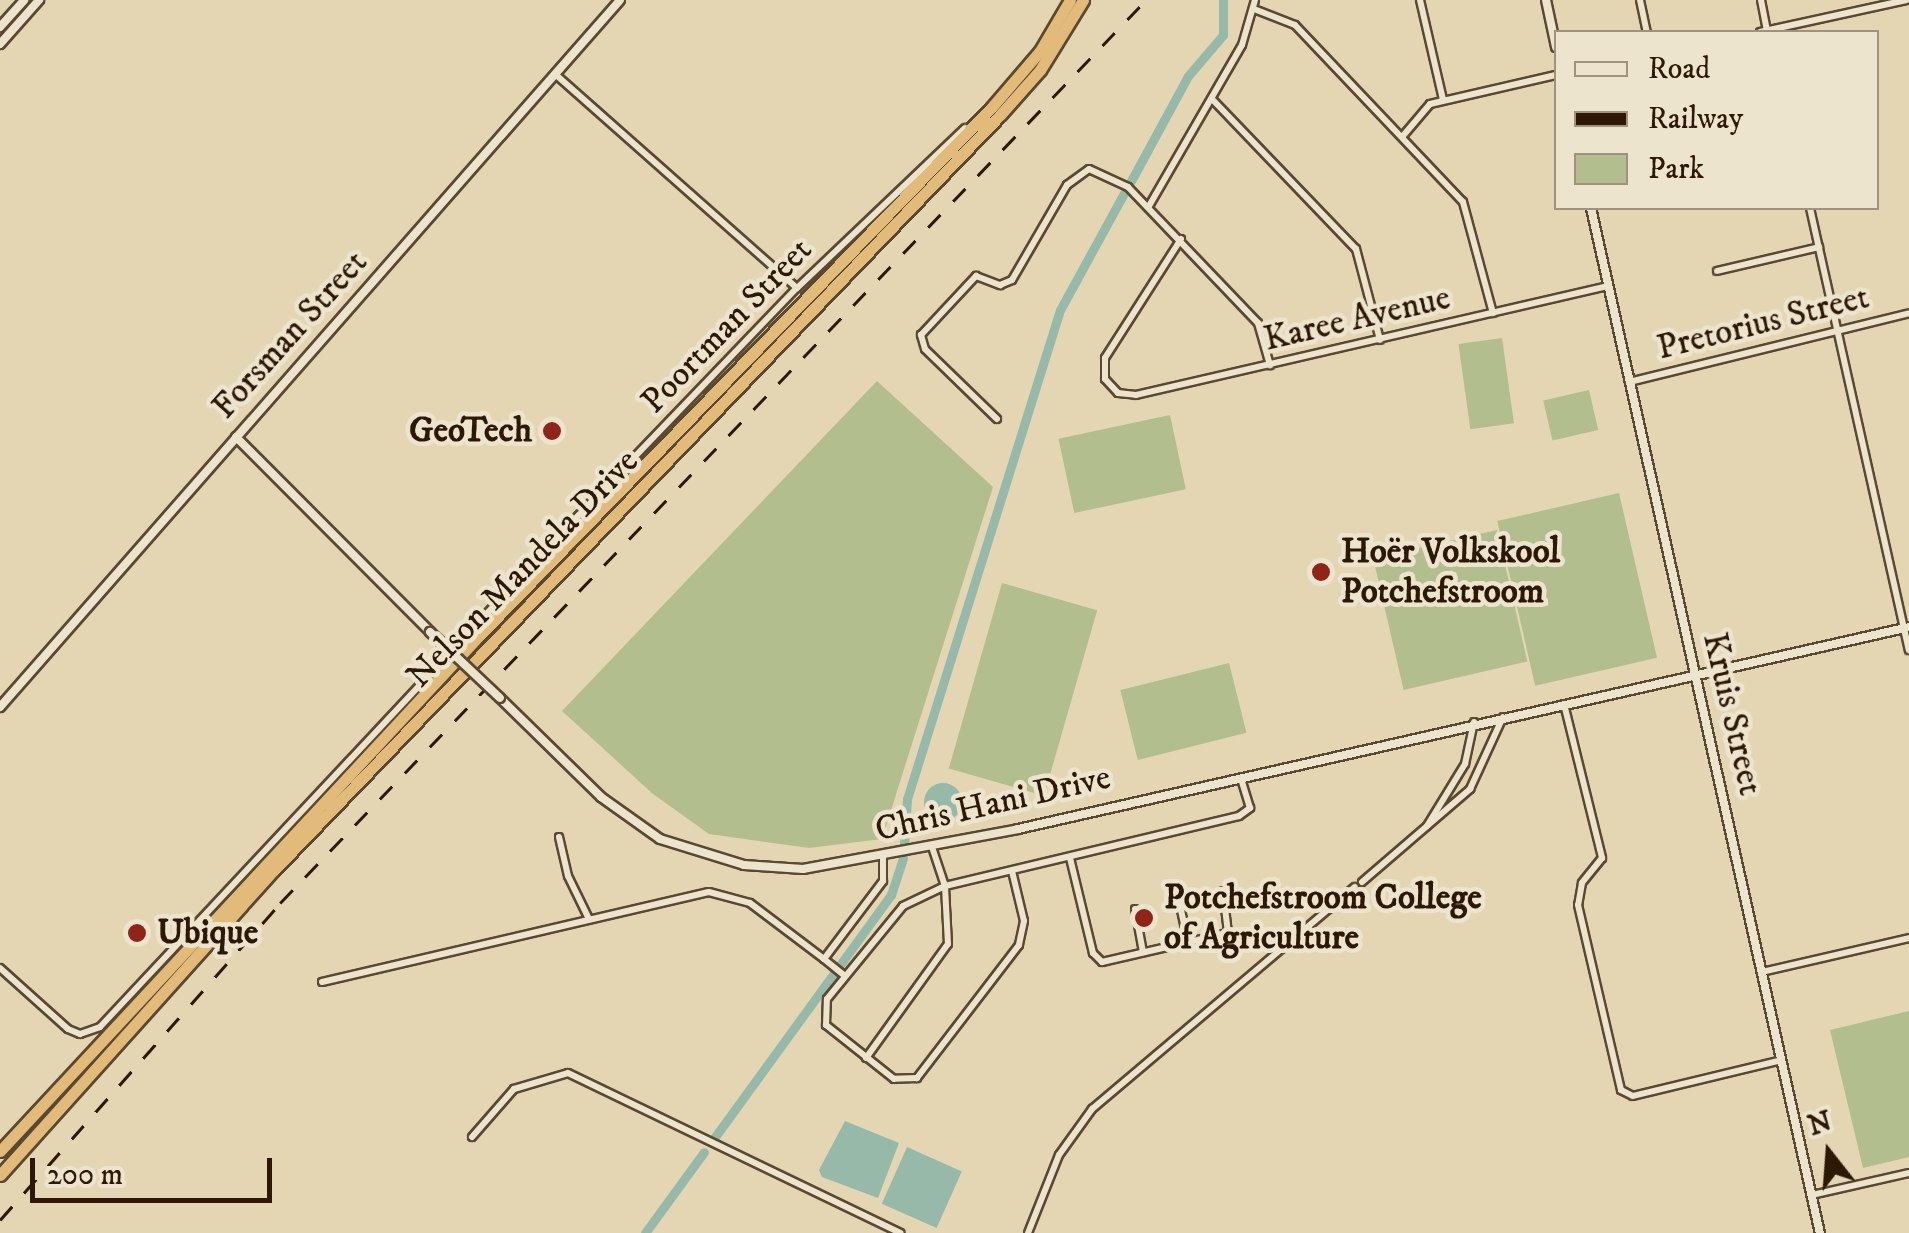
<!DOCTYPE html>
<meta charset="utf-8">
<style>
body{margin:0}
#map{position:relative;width:1909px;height:1233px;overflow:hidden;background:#e4d6b3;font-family:"IM FELL DW Pica",serif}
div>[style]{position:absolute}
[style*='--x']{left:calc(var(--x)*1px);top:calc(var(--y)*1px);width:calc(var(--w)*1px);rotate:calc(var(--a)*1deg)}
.green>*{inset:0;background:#b2be8e;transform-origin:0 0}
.water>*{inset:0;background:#96b9a9;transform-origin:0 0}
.round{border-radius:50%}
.canal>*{height:9px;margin:-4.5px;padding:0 4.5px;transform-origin:4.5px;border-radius:4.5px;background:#96b9a9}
.roads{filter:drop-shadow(2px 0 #5b4831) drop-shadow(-2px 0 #5b4831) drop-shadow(0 2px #5b4831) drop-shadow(0 -2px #5b4831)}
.minor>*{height:6px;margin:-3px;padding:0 3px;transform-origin:3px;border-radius:3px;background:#ede4ce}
.tertiary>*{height:8px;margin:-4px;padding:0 4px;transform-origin:4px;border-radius:4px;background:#ede4ce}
.trunk>*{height:11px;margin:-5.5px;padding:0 5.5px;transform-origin:5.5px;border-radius:5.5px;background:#e2bb7a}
.rail>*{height:2.5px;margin-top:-1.25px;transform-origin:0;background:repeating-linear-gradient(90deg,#2d1806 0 18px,transparent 0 36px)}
.bridges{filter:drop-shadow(2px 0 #5b4831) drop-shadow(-2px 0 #5b4831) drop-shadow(0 2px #5b4831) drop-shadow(0 -2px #5b4831)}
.tertiary-bridge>*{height:8px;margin:-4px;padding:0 4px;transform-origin:4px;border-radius:4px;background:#ede4ce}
.dots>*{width:28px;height:28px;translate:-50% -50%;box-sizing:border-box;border:5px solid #ede4ce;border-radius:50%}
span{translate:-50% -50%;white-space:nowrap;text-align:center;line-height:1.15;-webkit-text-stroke:9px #ede4ce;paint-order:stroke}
.street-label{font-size:35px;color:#2d1806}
.poi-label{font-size:35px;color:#2d1806;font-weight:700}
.right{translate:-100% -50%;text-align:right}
.left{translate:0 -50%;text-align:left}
.legend{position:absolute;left:1554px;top:30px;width:325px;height:180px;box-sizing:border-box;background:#ede4ce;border:2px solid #a0927e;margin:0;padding:12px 18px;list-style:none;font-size:30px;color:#2d1806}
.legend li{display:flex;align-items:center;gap:20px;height:50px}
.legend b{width:50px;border:2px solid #a0927e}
.north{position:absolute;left:1779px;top:1103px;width:100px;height:100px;-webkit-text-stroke:8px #ede4ce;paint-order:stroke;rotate:343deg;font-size:28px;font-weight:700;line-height:40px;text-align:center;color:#2d1806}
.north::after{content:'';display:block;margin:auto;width:35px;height:45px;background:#2d1806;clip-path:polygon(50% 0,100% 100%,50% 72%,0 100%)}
.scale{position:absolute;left:30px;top:1158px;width:242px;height:45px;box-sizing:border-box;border:5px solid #2d1806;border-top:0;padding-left:12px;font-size:30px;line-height:35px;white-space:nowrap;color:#2d1806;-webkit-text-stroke:8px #ede4ce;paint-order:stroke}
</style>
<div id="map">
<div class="green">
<i style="left:1502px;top:338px;width:86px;height:44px;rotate:82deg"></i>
<i style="clip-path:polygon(877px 381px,993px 487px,882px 839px,809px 848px,709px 834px,653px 794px,562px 711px)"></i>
<i style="left:1589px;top:390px;width:41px;height:47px;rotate:77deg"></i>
<i style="left:1170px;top:415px;width:76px;height:114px;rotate:78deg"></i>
<i style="left:1619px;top:493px;width:169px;height:125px;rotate:77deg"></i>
<i style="left:1497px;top:530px;width:135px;height:127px;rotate:77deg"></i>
<i style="left:1002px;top:583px;width:99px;height:193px;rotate:16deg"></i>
<i style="left:1229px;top:663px;width:72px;height:112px;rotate:76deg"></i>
<i style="clip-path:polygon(1909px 1011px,1909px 1157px,1863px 1168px,1830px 1030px)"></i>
</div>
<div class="water">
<i class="round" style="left:924px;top:783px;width:38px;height:38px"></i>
<i style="clip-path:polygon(845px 1121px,899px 1143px,878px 1198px,822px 1177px,819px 1170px)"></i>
<i style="left:907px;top:1147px;width:60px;height:62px;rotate:24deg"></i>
</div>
<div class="canal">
<i style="--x:1131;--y:181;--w:119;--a:-61.5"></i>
<i style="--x:1188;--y:76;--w:54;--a:-49.5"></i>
<i style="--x:1223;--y:35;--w:35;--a:-90"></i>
<i style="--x:904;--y:844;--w:45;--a:-86.2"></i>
<i style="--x:907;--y:799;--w:512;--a:-72.63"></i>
<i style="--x:1060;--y:310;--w:133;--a:-61.3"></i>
<i style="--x:712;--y:1141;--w:304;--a:-54"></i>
<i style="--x:891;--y:895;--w:39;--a:-72"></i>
<i style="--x:645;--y:1233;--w:100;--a:-53.9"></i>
</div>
<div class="roads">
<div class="minor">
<i style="--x:1420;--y:0;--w:103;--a:77"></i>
<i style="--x:1640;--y:0;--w:33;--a:78"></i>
<i style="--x:1761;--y:0;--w:32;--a:79"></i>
<i style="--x:1254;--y:9;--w:44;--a:21.3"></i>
<i style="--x:1295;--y:25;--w:244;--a:46.5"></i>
<i style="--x:1463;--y:202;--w:115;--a:74.9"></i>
<i style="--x:1760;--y:32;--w:150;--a:-12.3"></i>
<i style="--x:555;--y:74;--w:323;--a:41.5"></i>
<i style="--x:1212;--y:99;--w:208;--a:46.2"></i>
<i style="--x:1356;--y:249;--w:94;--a:75.2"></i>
<i style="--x:1402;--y:137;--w:43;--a:-49.7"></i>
<i style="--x:1430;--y:104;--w:129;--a:-13"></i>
<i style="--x:1149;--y:206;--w:186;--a:-60"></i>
<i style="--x:1242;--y:45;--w:47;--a:-73.9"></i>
<i style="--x:1810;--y:208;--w:453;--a:77.4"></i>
<i style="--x:1181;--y:239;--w:141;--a:122.6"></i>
<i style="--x:1105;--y:358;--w:21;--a:90"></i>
<i style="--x:1105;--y:379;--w:19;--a:47"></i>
<i style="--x:1118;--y:393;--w:18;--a:6"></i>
<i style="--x:1136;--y:395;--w:483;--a:-13"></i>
<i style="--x:1717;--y:271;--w:105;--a:-13.2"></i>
<i style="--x:1629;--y:382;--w:288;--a:-13.8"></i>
<i style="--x:997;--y:419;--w:100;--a:-135.8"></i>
<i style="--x:925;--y:349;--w:15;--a:-106"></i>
<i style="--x:921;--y:335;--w:81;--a:-47"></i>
<i style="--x:976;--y:276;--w:26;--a:21"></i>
<i style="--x:1000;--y:285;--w:13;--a:-23"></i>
<i style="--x:1012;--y:280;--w:110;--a:-59.9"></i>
<i style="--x:1067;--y:185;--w:27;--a:-36"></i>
<i style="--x:1089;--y:169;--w:43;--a:24.8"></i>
<i style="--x:1128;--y:187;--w:188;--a:46.3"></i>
<i style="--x:1258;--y:323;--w:44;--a:74.1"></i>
<i style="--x:1564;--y:704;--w:159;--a:76.1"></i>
<i style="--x:1602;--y:858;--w:32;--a:129"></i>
<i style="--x:1582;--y:883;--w:22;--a:100"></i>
<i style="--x:1578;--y:905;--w:190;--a:76.9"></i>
<i style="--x:1621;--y:1090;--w:13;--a:27"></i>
<i style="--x:1633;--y:1096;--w:153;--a:-13.6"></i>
<i style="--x:1427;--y:826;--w:73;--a:-58.5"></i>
<i style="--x:1465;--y:764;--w:43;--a:-77.9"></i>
<i style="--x:559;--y:837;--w:40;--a:77"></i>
<i style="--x:568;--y:876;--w:48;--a:64"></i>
<i style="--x:1070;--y:858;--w:98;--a:76.4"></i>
<i style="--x:1093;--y:953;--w:13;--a:45"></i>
<i style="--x:1102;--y:962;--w:129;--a:-13"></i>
<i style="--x:1228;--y:933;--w:42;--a:-96.8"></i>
<i style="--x:1012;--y:871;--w:51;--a:76.5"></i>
<i style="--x:1024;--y:921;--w:25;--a:102"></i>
<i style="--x:1019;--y:945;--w:168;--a:127.5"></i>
<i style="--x:917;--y:1078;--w:23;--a:178"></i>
<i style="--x:894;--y:1079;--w:87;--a:-141.5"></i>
<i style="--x:826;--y:1025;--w:26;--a:-88"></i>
<i style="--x:827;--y:999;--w:120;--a:-50.7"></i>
<i style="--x:903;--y:906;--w:47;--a:-25.5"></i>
<i style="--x:945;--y:886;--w:302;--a:-13.4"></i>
<i style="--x:1239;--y:816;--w:14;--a:-36"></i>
<i style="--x:1250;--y:808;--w:31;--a:-107"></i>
<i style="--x:1362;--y:882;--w:143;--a:-40.7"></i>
<i style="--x:1470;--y:789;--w:79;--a:-65.4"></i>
<i style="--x:1179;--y:901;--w:42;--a:77.6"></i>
<i style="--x:1135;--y:909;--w:44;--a:79.5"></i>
<i style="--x:824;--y:959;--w:26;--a:39"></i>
<i style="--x:0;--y:968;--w:91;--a:41.9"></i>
<i style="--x:68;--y:1029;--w:13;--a:23"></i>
<i style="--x:80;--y:1034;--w:21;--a:-19"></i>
<i style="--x:100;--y:1027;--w:700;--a:-46.91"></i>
<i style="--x:578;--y:516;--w:316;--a:-46.2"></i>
<i style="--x:797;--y:288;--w:232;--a:-43.6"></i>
<i style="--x:1762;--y:972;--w:151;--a:-13"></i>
<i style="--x:322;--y:982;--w:397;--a:-13.1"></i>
<i style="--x:709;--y:892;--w:42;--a:15"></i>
<i style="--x:750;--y:903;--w:93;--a:37.1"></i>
<i style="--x:824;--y:959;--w:98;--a:-52.9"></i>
<i style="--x:883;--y:881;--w:23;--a:-90"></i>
<i style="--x:866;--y:1058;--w:140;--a:-54.3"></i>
<i style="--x:948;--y:944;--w:58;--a:-93"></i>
<i style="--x:945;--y:886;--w:41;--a:-108.4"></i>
<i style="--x:472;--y:1137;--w:64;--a:-48.8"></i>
<i style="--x:514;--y:1089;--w:56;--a:-16.5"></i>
<i style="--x:568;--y:1073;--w:369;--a:25.7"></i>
<i style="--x:1812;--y:1195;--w:99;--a:-12.8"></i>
<i style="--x:1028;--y:1233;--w:84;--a:-68.3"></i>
<i style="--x:1059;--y:1155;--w:57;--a:-54.3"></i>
<i style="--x:1092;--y:1109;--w:344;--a:-40.2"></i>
</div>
<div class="tertiary">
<i style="--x:1546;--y:0;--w:48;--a:78"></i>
<i style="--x:0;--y:27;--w:36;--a:-48"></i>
<i style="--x:0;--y:44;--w:59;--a:-48.4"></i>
<i style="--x:1591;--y:208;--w:1050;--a:77.41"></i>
<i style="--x:236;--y:437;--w:275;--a:45.1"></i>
<i style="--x:500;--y:698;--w:141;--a:44.4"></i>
<i style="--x:601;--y:797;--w:72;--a:35.4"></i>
<i style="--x:660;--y:839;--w:88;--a:17.2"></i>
<i style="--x:744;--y:865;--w:59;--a:3.9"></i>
<i style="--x:803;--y:869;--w:219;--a:-10.5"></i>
<i style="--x:1018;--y:829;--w:914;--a:-12.77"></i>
<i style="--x:0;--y:707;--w:940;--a:-48.75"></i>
</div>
<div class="trunk">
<i style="--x:0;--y:1151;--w:698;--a:-47.09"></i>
<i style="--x:475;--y:640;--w:741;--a:-45.87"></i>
<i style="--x:991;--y:108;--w:75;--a:-49.3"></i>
<i style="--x:1040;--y:51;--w:59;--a:-59.5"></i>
<i style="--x:0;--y:1175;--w:410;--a:-48.1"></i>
<i style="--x:274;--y:870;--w:1047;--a:-46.12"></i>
<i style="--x:1000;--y:115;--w:60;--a:-48.4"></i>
<i style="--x:1040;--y:70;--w:82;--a:-58.4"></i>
</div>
</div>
<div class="rail">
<i style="--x:0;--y:1220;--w:423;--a:-48.5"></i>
<i style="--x:280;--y:903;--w:1251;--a:-46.2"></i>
</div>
<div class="bridges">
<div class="tertiary-bridge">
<i style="--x:430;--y:632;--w:96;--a:43.3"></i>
</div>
</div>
<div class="dots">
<i style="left:552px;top:431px;background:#8f2418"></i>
<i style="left:1321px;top:572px;background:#8f2418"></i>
<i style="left:1144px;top:918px;background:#8f2418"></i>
<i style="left:137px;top:933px;background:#8f2418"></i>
</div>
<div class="street-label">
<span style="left:1357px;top:319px;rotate:-13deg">Karee Avenue</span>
<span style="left:1763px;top:323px;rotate:-14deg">Pretorius Street</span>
<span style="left:727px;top:326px;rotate:-46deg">Poortman Street</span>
<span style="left:290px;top:335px;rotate:-48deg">Forsman Street</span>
<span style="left:523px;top:569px;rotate:-46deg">Nelson Mandela Drive</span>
<span style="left:1732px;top:714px;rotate:77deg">Kruis Street</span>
<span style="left:993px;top:804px;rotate:-13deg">Chris Hani Drive</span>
</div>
<div class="poi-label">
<span class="right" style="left:532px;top:431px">GeoTech</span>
<span class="left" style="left:1341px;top:572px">Hoër Volkskool<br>Potchefstroom</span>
<span class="left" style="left:1164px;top:918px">Potchefstroom College<br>of Agriculture</span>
<span class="left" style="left:157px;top:933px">Ubique</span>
</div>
<ul class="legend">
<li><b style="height:12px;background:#ede4ce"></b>Road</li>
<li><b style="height:12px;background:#2d1806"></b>Railway</li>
<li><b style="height:28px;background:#b2be8e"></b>Park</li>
</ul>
<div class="north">N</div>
<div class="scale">200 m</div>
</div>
